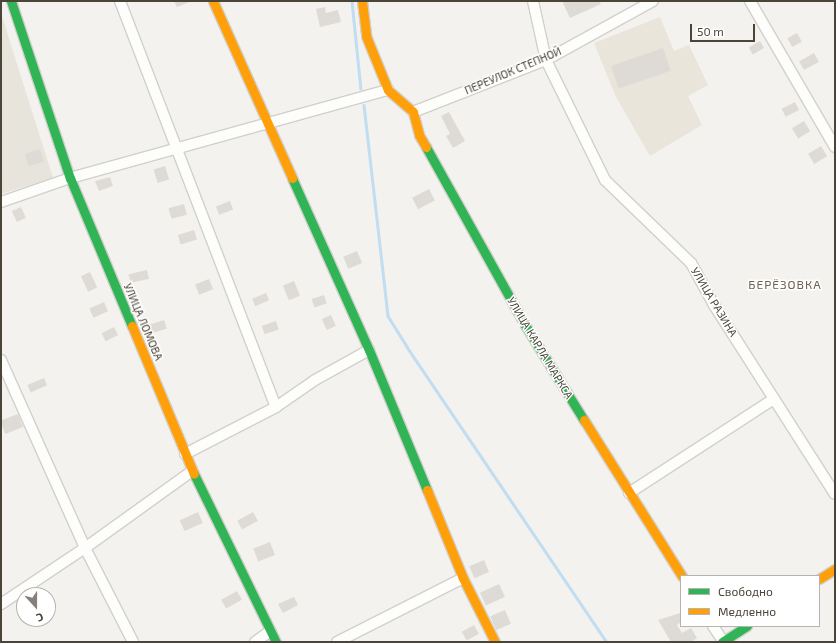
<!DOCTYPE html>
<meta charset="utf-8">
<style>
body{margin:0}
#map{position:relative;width:836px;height:643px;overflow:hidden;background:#f4f2ee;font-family:"Exo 2",sans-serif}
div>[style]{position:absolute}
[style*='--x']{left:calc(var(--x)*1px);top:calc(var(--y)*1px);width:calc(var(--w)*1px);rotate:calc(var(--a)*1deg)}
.residential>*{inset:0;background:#e7e4dc}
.education>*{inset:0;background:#eae5da}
.stream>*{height:2.5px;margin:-1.25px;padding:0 1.25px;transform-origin:1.25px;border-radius:1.25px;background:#c0ddf1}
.building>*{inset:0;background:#dedbd6;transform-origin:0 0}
.roads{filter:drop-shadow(1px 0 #d2d0cb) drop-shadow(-1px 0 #d2d0cb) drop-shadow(0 1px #d2d0cb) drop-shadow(0 -1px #d2d0cb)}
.street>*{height:10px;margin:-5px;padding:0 5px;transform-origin:5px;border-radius:5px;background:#fdfdfc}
.fast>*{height:9px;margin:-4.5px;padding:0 4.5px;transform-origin:4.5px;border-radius:4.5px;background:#30b455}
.slow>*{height:9px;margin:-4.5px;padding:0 4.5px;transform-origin:4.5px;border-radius:4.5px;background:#ff9f0a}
span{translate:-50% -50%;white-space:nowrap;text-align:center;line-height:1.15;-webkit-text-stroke:3px #fff;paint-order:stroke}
.street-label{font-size:11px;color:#4b4439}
.neighbourhood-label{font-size:12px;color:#6e6250;letter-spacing:1px}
.frame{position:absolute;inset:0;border:2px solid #4b4439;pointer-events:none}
.legend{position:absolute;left:680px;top:575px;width:140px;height:52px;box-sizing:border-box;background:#fff;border:1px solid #b7b4b0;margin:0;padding:5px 7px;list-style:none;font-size:12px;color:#4b4439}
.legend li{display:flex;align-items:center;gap:8px;height:20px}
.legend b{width:20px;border:1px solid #b7b4b0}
.north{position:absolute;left:16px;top:587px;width:40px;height:40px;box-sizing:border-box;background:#fff;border:1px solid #b7b4b0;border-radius:50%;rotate:159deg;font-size:11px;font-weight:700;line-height:16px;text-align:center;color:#4b4439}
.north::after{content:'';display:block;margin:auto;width:14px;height:18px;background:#868178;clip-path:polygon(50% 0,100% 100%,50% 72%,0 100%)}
.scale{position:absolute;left:690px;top:24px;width:65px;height:18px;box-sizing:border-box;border:2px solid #4b4439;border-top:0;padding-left:5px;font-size:12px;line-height:14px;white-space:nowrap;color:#4b4439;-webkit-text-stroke:3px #fff;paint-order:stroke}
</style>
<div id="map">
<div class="residential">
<i style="clip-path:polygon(1px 13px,53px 178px,1px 194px)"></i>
</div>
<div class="education">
<i style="clip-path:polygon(660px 17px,674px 51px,689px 45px,708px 85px,688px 96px,702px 125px,650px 156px,616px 97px,594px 43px)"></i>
</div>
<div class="stream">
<i style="--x:352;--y:1;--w:88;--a:84.2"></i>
<i style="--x:364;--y:105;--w:212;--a:83.5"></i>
<i style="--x:388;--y:316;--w:36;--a:58"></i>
<i style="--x:407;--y:347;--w:356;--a:55.9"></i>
</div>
<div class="building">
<i style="clip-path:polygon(174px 1px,192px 1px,177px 7px)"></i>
<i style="clip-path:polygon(562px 1px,599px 1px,601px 4px,570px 18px)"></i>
<i style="clip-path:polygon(325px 7px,326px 13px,338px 10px,341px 22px,320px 27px,316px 9px)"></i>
<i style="left:797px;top:33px;width:10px;height:11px;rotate:61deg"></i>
<i style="left:760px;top:41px;width:8px;height:13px;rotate:60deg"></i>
<i style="left:663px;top:48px;width:24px;height:55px;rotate:71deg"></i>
<i style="left:814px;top:53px;width:10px;height:17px;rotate:61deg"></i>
<i style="left:795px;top:102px;width:9px;height:15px;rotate:63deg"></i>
<i style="clip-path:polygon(449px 112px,465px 141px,453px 148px,446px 136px,450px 134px,441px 116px)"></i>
<i style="left:804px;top:121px;width:12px;height:14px;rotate:59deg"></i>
<i style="left:821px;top:146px;width:12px;height:15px;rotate:59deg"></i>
<i style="left:40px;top:149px;width:13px;height:16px;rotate:72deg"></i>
<i style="left:165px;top:166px;width:14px;height:12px;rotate:73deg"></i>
<i style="clip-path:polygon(110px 177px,113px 186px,99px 191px,95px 181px)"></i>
<i style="left:429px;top:189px;width:13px;height:19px;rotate:63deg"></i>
<i style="left:230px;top:201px;width:9px;height:15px;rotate:69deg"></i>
<i style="left:184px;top:204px;width:11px;height:16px;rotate:75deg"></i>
<i style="left:21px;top:207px;width:12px;height:10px;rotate:66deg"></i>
<i style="left:194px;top:230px;width:10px;height:17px;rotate:73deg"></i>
<i style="left:357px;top:251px;width:13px;height:15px;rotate:67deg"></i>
<i style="left:147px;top:270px;width:9px;height:19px;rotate:77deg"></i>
<i style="left:90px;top:272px;width:17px;height:10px;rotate:65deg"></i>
<i style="left:209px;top:279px;width:11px;height:15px;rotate:68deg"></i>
<i style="left:294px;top:281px;width:16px;height:12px;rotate:68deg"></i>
<i style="left:266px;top:293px;width:8px;height:15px;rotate:67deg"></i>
<i style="left:324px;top:295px;width:9px;height:13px;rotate:72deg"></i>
<i style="left:104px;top:302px;width:10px;height:16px;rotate:66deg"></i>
<i style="left:331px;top:315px;width:12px;height:10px;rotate:66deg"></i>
<i style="left:164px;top:320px;width:9px;height:17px;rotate:72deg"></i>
<i style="left:276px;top:321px;width:9px;height:15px;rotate:72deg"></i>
<i style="left:114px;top:327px;width:9px;height:14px;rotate:63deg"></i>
<i style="left:44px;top:378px;width:8px;height:18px;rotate:67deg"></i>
<i style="left:18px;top:414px;width:14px;height:19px;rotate:69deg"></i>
<i style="left:198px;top:512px;width:12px;height:20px;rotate:66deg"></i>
<i style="left:253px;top:512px;width:10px;height:18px;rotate:61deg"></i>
<i style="left:270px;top:542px;width:14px;height:18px;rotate:69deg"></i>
<i style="left:484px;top:560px;width:13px;height:16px;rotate:67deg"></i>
<i style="left:499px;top:584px;width:14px;height:21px;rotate:65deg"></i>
<i style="left:237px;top:591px;width:10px;height:18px;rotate:61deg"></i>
<i style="clip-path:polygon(294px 597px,298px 605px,283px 613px,278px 604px)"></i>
<i style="left:505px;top:610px;width:15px;height:16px;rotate:67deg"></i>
<i style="clip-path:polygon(680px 613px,681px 622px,677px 625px,682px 633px,691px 628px,697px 638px,691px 642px,671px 642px,658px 620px)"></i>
<i style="left:474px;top:625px;width:10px;height:14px;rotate:61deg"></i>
</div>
<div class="roads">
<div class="street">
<i style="--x:120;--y:1;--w:435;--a:69"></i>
<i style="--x:533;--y:1;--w:60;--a:77.6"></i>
<i style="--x:546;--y:60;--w:134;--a:63.8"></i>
<i style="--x:605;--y:180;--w:120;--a:44"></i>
<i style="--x:691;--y:263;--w:48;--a:61.3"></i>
<i style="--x:714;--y:305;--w:224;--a:57.4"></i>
<i style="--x:750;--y:1;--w:169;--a:59.8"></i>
<i style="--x:413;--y:112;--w:143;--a:-21.4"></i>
<i style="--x:546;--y:60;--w:122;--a:-28.9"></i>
<i style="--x:1;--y:202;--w:73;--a:-19.2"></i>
<i style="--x:70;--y:178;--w:330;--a:-15.5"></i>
<i style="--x:1;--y:360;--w:206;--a:65.9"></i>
<i style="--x:85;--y:548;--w:106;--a:62.9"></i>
<i style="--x:185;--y:454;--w:102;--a:-27.3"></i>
<i style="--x:276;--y:407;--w:47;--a:-34.7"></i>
<i style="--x:315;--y:380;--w:62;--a:-29.1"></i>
<i style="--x:629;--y:493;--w:173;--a:-33"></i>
<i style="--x:1;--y:604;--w:101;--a:-33.7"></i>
<i style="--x:85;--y:548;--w:132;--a:-35.7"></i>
<i style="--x:713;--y:626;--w:18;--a:56"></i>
<i style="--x:255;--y:642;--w:19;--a:-36"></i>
<i style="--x:337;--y:642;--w:141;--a:-26.9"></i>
</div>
<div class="fast">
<i style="--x:11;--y:1;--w:187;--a:71.6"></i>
<i style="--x:70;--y:178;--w:160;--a:67.3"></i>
<i style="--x:426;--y:147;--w:204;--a:60.9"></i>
<i style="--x:525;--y:325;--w:112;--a:58.2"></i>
<i style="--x:292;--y:178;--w:188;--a:65.9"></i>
<i style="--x:369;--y:350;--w:152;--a:67.5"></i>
<i style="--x:194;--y:474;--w:187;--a:64"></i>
<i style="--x:722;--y:642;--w:30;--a:-33"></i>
</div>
<div class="slow">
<i style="--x:213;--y:1;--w:194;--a:65.9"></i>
<i style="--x:362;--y:1;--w:35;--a:83"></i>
<i style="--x:366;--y:36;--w:58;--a:67.8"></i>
<i style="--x:388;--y:90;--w:33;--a:41"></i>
<i style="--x:413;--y:112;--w:24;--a:75"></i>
<i style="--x:419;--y:135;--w:14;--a:60"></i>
<i style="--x:132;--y:326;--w:160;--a:67.3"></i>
<i style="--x:584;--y:420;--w:184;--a:57.9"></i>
<i style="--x:427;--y:490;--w:95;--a:67.8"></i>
<i style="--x:463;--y:578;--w:72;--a:63.4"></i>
<i style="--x:819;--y:579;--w:19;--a:-32"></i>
</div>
</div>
<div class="street-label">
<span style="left:513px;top:71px;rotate:-23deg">ПЕРЕУЛОК СТЕПНОЙ</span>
<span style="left:714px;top:302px;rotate:59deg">УЛИЦА РАЗИНА</span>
<span style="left:143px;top:322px;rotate:67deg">УЛИЦА ЛОМОВА</span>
<span style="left:540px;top:348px;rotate:59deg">УЛИЦА КАРЛА МАРКСА</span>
</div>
<div class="neighbourhood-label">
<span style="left:785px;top:285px">БЕРЁЗОВКА</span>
</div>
<div class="frame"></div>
<ul class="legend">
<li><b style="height:5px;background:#30b455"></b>Свободно</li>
<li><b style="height:5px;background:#ff9f0a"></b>Медленно</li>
</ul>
<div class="north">С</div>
<div class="scale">50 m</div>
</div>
